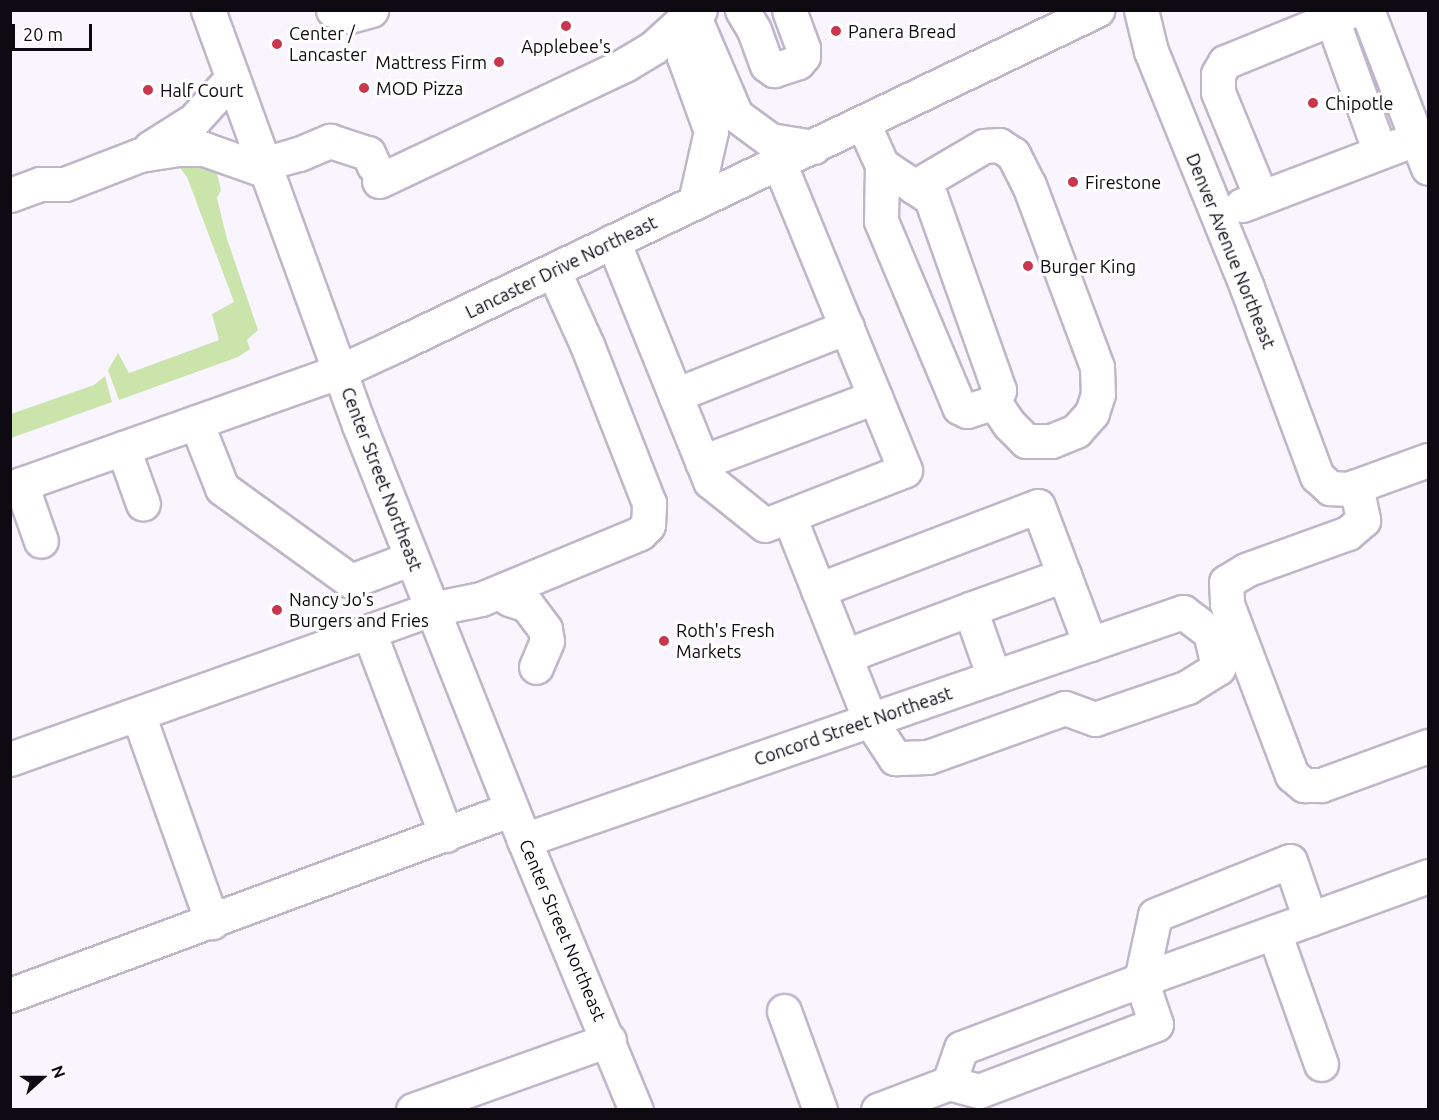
<!DOCTYPE html>
<style>
body{margin:0}
#map{position:relative;width:1439px;height:1120px;overflow:hidden;background:#f9f5fe;font-family:Ubuntu,sans-serif}
div>[style]{position:absolute}
[style*='--x']{left:calc(var(--x)*1px);top:calc(var(--y)*1px);width:calc(var(--w)*1px);rotate:calc(var(--a)*1deg)}
.green>*{inset:0;background:#cae4ab}
.roads{filter:drop-shadow(2px 0 #bfb6ca) drop-shadow(-2px 0 #bfb6ca) drop-shadow(0 2px #bfb6ca) drop-shadow(0 -2px #bfb6ca)}
.minor>*{height:33px;margin:-16.5px;padding:0 16.5px;transform-origin:16.5px;border-radius:16.5px;background:#fff}
.major>*{height:33px;margin:-16.5px;padding:0 16.5px;transform-origin:16.5px;border-radius:16.5px;background:#fff}
.dots>*{width:16px;height:16px;translate:-50% -50%;box-sizing:border-box;border:3px solid #fff;border-radius:50%}
span{translate:-50% -50%;white-space:nowrap;text-align:center;line-height:1.15;-webkit-text-stroke:6px #fff;paint-order:stroke}
.poi-label{font-size:18px;color:#0e0a11}
.left{translate:0 -50%;text-align:left}
.right{translate:-100% -50%;text-align:right}
.street-label{font-size:18px;color:#0e0a11}
.frame{position:absolute;inset:0;border:12px solid #0e0a11;pointer-events:none}
.north{position:absolute;left:12px;top:1048px;width:60px;height:60px;-webkit-text-stroke:4px #fff;paint-order:stroke;rotate:69deg;font-size:16px;font-weight:700;line-height:24px;text-align:center;color:#0e0a11}
.north::after{content:'';display:block;margin:auto;width:21px;height:27px;background:#0e0a11;clip-path:polygon(50% 0,100% 100%,50% 72%,0 100%)}
.scale{position:absolute;left:12px;top:24px;width:80px;height:27px;box-sizing:border-box;border:3px solid #0e0a11;border-top:0;padding-left:8px;font-size:18px;line-height:21px;white-space:nowrap;color:#0e0a11;-webkit-text-stroke:4px #fff;paint-order:stroke}
</style>
<div id="map">
<div class="green">
<i style="clip-path:polygon(183px 157px,216px 169px,217px 173px,221px 190px,217px 198px,227px 239px,258px 330px,247px 340px,250px 349px,238px 357px,119px 400px,108px 370px,118px 353px,129px 373px,219px 340px,212px 314px,234px 302px,187px 177px,180px 168px)"></i>
<i style="clip-path:polygon(105px 376px,112px 402px,11px 438px,11px 414px,94px 385px)"></i>
</div>
<div class="roads">
<div class="minor">
<i style="--x:333;--y:10;--w:17;--a:21"></i>
<i style="--x:349;--y:16;--w:23;--a:-15"></i>
<i style="--x:691;--y:10;--w:114;--a:66.8"></i>
<i style="--x:736;--y:115;--w:42;--a:36.3"></i>
<i style="--x:770;--y:140;--w:44;--a:9.2"></i>
<i style="--x:742;--y:10;--w:23;--a:59"></i>
<i style="--x:754;--y:30;--w:37;--a:70"></i>
<i style="--x:767;--y:65;--w:9;--a:36"></i>
<i style="--x:774;--y:70;--w:25;--a:-18"></i>
<i style="--x:798;--y:62;--w:8;--a:-50"></i>
<i style="--x:803;--y:56;--w:8;--a:-90"></i>
<i style="--x:803;--y:48;--w:40;--a:-110.2"></i>
<i style="--x:1141;--y:10;--w:42;--a:76.3"></i>
<i style="--x:1151;--y:51;--w:256;--a:67.9"></i>
<i style="--x:1247;--y:288;--w:201;--a:69.6"></i>
<i style="--x:1317;--y:476;--w:18;--a:43"></i>
<i style="--x:1330;--y:488;--w:18;--a:3"></i>
<i style="--x:1348;--y:489;--w:85;--a:-19.9"></i>
<i style="--x:1367;--y:10;--w:169;--a:68.9"></i>
<i style="--x:692;--y:12;--w:46;--a:100.1"></i>
<i style="--x:684;--y:57;--w:79;--a:70"></i>
<i style="--x:711;--y:131;--w:73;--a:102.7"></i>
<i style="--x:1332;--y:19;--w:141;--a:70.2"></i>
<i style="--x:863;--y:123;--w:46;--a:65.7"></i>
<i style="--x:882;--y:165;--w:56;--a:91"></i>
<i style="--x:881;--y:221;--w:202;--a:67.2"></i>
<i style="--x:959;--y:407;--w:9;--a:27"></i>
<i style="--x:967;--y:411;--w:28;--a:-18"></i>
<i style="--x:994;--y:402;--w:13;--a:-67"></i>
<i style="--x:999;--y:390;--w:204;--a:-109.5"></i>
<i style="--x:931;--y:198;--w:59;--a:-146"></i>
<i style="--x:150;--y:148;--w:52;--a:-32.5"></i>
<i style="--x:194;--y:120;--w:57;--a:-47.9"></i>
<i style="--x:263;--y:164;--w:37;--a:-16"></i>
<i style="--x:299;--y:154;--w:34;--a:-23"></i>
<i style="--x:330;--y:141;--w:40;--a:18"></i>
<i style="--x:368;--y:153;--w:14;--a:65"></i>
<i style="--x:379;--y:181;--w:273;--a:-25.3"></i>
<i style="--x:626;--y:64;--w:33;--a:-31"></i>
<i style="--x:654;--y:47;--w:52;--a:-42.6"></i>
<i style="--x:692;--y:12;--w:8;--a:-14"></i>
<i style="--x:914;--y:187;--w:81;--a:-30.4"></i>
<i style="--x:984;--y:146;--w:15;--a:-4"></i>
<i style="--x:999;--y:145;--w:17;--a:33"></i>
<i style="--x:1013;--y:154;--w:35;--a:63"></i>
<i style="--x:1029;--y:185;--w:194;--a:69.5"></i>
<i style="--x:1097;--y:367;--w:27;--a:88"></i>
<i style="--x:1098;--y:394;--w:20;--a:108"></i>
<i style="--x:1092;--y:413;--w:24;--a:132"></i>
<i style="--x:1076;--y:431;--w:27;--a:158"></i>
<i style="--x:1051;--y:441;--w:25;--a:180"></i>
<i style="--x:1026;--y:441;--w:24;--a:-135"></i>
<i style="--x:1009;--y:424;--w:27;--a:-124"></i>
<i style="--x:10;--y:195;--w:32;--a:-20"></i>
<i style="--x:40;--y:184;--w:25;--a:0"></i>
<i style="--x:65;--y:184;--w:80;--a:-21.1"></i>
<i style="--x:140;--y:155;--w:39;--a:-9"></i>
<i style="--x:179;--y:149;--w:25;--a:0"></i>
<i style="--x:204;--y:149;--w:66;--a:19.5"></i>
<i style="--x:1261;--y:197;--w:113;--a:-112.3"></i>
<i style="--x:1218;--y:92;--w:18;--a:-90"></i>
<i style="--x:1218;--y:74;--w:14;--a:-60"></i>
<i style="--x:1225;--y:62;--w:138;--a:-22.1"></i>
<i style="--x:1242;--y:205;--w:187;--a:-20.9"></i>
<i style="--x:613;--y:241;--w:259;--a:68"></i>
<i style="--x:710;--y:481;--w:70;--a:38.7"></i>
<i style="--x:765;--y:525;--w:150;--a:-21.4"></i>
<i style="--x:905;--y:470;--w:332;--a:-112.3"></i>
<i style="--x:675;--y:395;--w:185;--a:-21.6"></i>
<i style="--x:196;--y:422;--w:71;--a:68.5"></i>
<i style="--x:222;--y:488;--w:159;--a:35.8"></i>
<i style="--x:351;--y:581;--w:65;--a:-20.7"></i>
<i style="--x:123;--y:448;--w:59;--a:70.3"></i>
<i style="--x:702;--y:462;--w:185;--a:-20.6"></i>
<i style="--x:21;--y:484;--w:60;--a:70.7"></i>
<i style="--x:1356;--y:486;--w:35;--a:78"></i>
<i style="--x:1363;--y:520;--w:20;--a:139"></i>
<i style="--x:1348;--y:533;--w:109;--a:160.1"></i>
<i style="--x:1246;--y:570;--w:23;--a:149"></i>
<i style="--x:1226;--y:582;--w:22;--a:87"></i>
<i style="--x:1227;--y:604;--w:183;--a:69.2"></i>
<i style="--x:1292;--y:775;--w:16;--a:40"></i>
<i style="--x:1304;--y:785;--w:17;--a:0"></i>
<i style="--x:1321;--y:785;--w:114;--a:-20"></i>
<i style="--x:818;--y:590;--w:235;--a:-20.9"></i>
<i style="--x:1038;--y:506;--w:74;--a:69.4"></i>
<i style="--x:509;--y:599;--w:19;--a:18"></i>
<i style="--x:527;--y:605;--w:30;--a:53"></i>
<i style="--x:545;--y:629;--w:12;--a:81"></i>
<i style="--x:547;--y:641;--w:28;--a:113"></i>
<i style="--x:970;--y:609;--w:100;--a:-19.9"></i>
<i style="--x:1064;--y:575;--w:74;--a:69.4"></i>
<i style="--x:369;--y:632;--w:217;--a:69.2"></i>
<i style="--x:845;--y:656;--w:134;--a:-20.6"></i>
<i style="--x:970;--y:609;--w:72;--a:70.6"></i>
<i style="--x:138;--y:714;--w:221;--a:70.4"></i>
<i style="--x:10;--y:759;--w:448;--a:-19.6"></i>
<i style="--x:432;--y:609;--w:50;--a:-11.5"></i>
<i style="--x:481;--y:599;--w:172;--a:-22.5"></i>
<i style="--x:640;--y:533;--w:11;--a:-45"></i>
<i style="--x:648;--y:525;--w:22;--a:-87"></i>
<i style="--x:649;--y:503;--w:170;--a:-111.4"></i>
<i style="--x:587;--y:345;--w:80;--a:-114.3"></i>
<i style="--x:524;--y:840;--w:366;--a:-19.1"></i>
<i style="--x:870;--y:720;--w:131;--a:-19.1"></i>
<i style="--x:994;--y:677;--w:200;--a:-19"></i>
<i style="--x:1183;--y:612;--w:34;--a:37"></i>
<i style="--x:1210;--y:632;--w:37;--a:77"></i>
<i style="--x:1218;--y:668;--w:36;--a:148"></i>
<i style="--x:1188;--y:687;--w:98;--a:161"></i>
<i style="--x:1095;--y:719;--w:32;--a:-160"></i>
<i style="--x:1065;--y:708;--w:145;--a:160.3"></i>
<i style="--x:928;--y:757;--w:33;--a:178"></i>
<i style="--x:895;--y:758;--w:45;--a:-123.3"></i>
<i style="--x:870;--y:720;--w:219;--a:-111.7"></i>
<i style="--x:1290;--y:861;--w:61;--a:71"></i>
<i style="--x:1310;--y:919;--w:180;--a:160.2"></i>
<i style="--x:1141;--y:980;--w:66;--a:-77.8"></i>
<i style="--x:1155;--y:915;--w:145;--a:-21.8"></i>
<i style="--x:1310;--y:919;--w:126;--a:-20"></i>
<i style="--x:1274;--y:932;--w:140;--a:70.4"></i>
<i style="--x:10;--y:995;--w:535;--a:-20.33"></i>
<i style="--x:784;--y:1011;--w:105;--a:70"></i>
<i style="--x:413;--y:1110;--w:208;--a:-19.7"></i>
<i style="--x:878;--y:1110;--w:76;--a:-20.8"></i>
<i style="--x:949;--y:1083;--w:31;--a:15"></i>
<i style="--x:979;--y:1091;--w:189;--a:-20.7"></i>
<i style="--x:1156;--y:1024;--w:46;--a:-108.8"></i>
<i style="--x:1141;--y:980;--w:192;--a:159.3"></i>
<i style="--x:961;--y:1048;--w:37;--a:109"></i>
</div>
<div class="major">
<i style="--x:208;--y:10;--w:442;--a:70"></i>
<i style="--x:359;--y:425;--w:447;--a:68.3"></i>
<i style="--x:524;--y:840;--w:292;--a:67.5"></i>
<i style="--x:10;--y:488;--w:350;--a:-19.5"></i>
<i style="--x:340;--y:371;--w:55;--a:-24.7"></i>
<i style="--x:390;--y:348;--w:784;--a:-25.55"></i>
</div>
</div>
<div class="dots">
<i style="left:566px;top:26px;background:#c8374d"></i>
<i style="left:836px;top:31px;background:#c8374d"></i>
<i style="left:277px;top:44px;background:#c8374d"></i>
<i style="left:499px;top:62px;background:#c8374d"></i>
<i style="left:364px;top:88px;background:#c8374d"></i>
<i style="left:148px;top:90px;background:#c8374d"></i>
<i style="left:1313px;top:103px;background:#c8374d"></i>
<i style="left:1073px;top:182px;background:#c8374d"></i>
<i style="left:1028px;top:266px;background:#c8374d"></i>
<i style="left:277px;top:610px;background:#c8374d"></i>
<i style="left:664px;top:641px;background:#c8374d"></i>
</div>
<div class="poi-label">
<span class="left" style="left:848px;top:31px">Panera Bread</span>
<span class="left" style="left:289px;top:44px">Center /<br>Lancaster</span>
<span style="left:566px;top:46px">Applebee's</span>
<span class="right" style="left:487px;top:62px">Mattress Firm</span>
<span class="left" style="left:376px;top:88px">MOD Pizza</span>
<span class="left" style="left:160px;top:90px">Half Court</span>
<span class="left" style="left:1325px;top:103px">Chipotle</span>
<span class="left" style="left:1085px;top:182px">Firestone</span>
<span class="left" style="left:1040px;top:266px">Burger King</span>
<span class="left" style="left:289px;top:610px">Nancy Jo's<br>Burgers and Fries</span>
<span class="left" style="left:676px;top:641px">Roth's Fresh<br>Markets</span>
</div>
<div class="street-label">
<span style="left:1231px;top:251px;rotate:68deg">Denver Avenue Northeast</span>
<span style="left:561px;top:267px;rotate:-26deg">Lancaster Drive Northeast</span>
<span style="left:382px;top:479px;rotate:69deg">Center Street Northeast</span>
<span style="left:853px;top:726px;rotate:-19deg">Concord Street Northeast</span>
<span style="left:563px;top:930px;rotate:67deg">Center Street Northeast</span>
</div>
<div class="frame"></div>
<div class="north">N</div>
<div class="scale">20 m</div>
</div>
